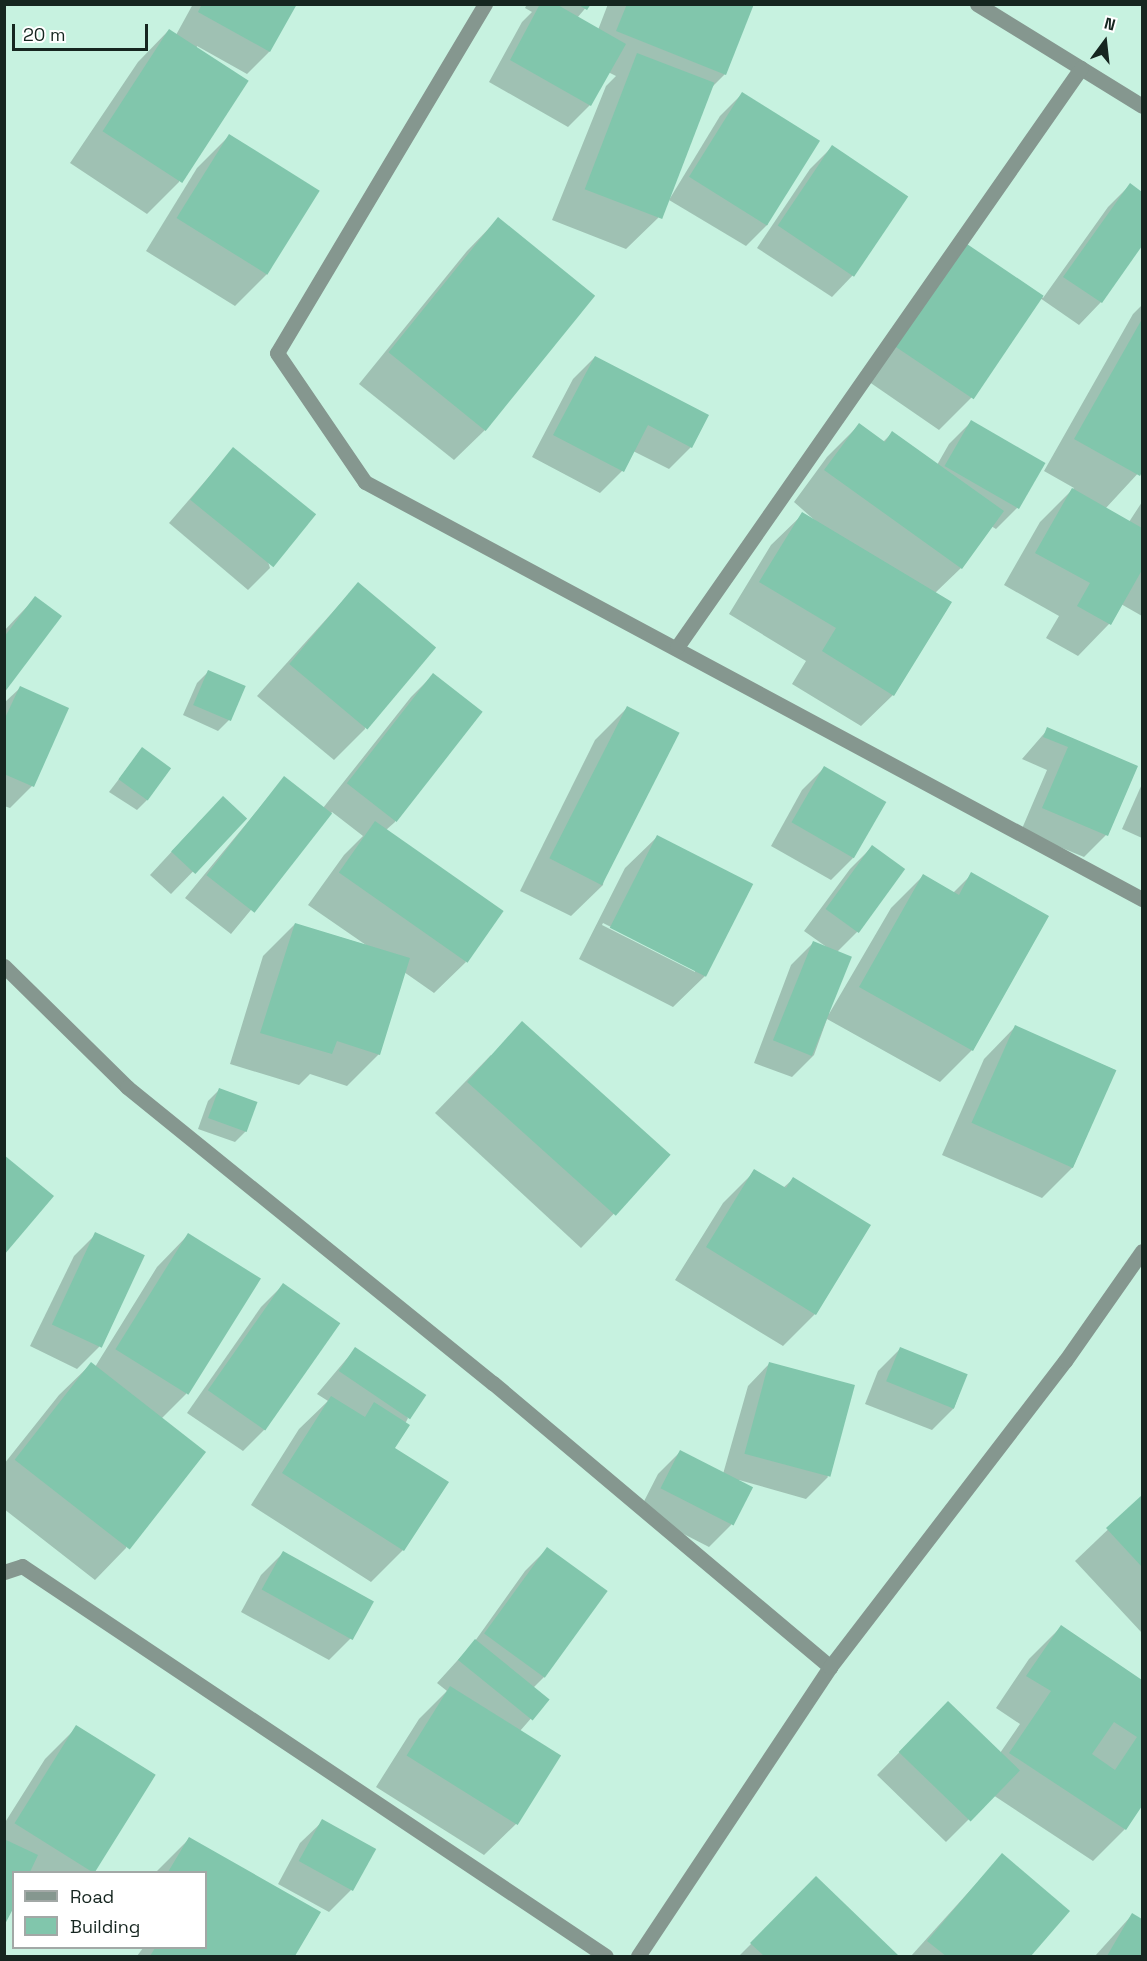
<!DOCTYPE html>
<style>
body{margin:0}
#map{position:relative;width:1147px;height:1961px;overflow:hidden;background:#c7f2e0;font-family:"Space Grotesk",sans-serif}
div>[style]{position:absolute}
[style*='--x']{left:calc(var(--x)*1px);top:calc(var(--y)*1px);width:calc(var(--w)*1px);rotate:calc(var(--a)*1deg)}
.shadow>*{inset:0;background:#0003}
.building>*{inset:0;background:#81c6ac;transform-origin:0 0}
.street>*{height:15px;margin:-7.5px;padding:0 7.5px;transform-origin:7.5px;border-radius:7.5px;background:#85978f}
span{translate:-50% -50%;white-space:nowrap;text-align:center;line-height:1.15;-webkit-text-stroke:5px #fff;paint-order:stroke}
.frame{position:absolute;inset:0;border:6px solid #162620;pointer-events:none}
.legend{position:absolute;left:12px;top:1871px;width:195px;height:78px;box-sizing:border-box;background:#fff;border:2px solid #a2a8a6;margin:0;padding:8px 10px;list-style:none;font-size:18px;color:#162620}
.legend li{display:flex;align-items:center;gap:12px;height:30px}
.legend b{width:30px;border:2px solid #a2a8a6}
.north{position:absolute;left:1075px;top:12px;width:60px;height:60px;-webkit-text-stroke:4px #fff;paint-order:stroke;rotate:15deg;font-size:16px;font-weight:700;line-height:24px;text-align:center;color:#162620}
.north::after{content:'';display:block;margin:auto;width:21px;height:27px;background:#162620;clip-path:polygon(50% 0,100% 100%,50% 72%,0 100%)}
.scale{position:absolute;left:12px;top:24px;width:136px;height:27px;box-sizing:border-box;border:3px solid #162620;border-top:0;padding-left:8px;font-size:18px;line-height:21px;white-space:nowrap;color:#162620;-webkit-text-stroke:4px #fff;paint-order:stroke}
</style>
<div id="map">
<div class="shadow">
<i style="clip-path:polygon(193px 4px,295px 4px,269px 52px,247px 74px,197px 46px,179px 182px,147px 214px,70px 163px,138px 62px,169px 30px,176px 35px)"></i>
<i style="clip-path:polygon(527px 4px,589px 4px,577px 18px,598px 30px,608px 4px,753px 4px,725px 74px,711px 88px,658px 218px,626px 249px,552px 220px,606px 86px,616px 76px,608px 72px,590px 105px,568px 127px,489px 82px,522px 22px,532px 12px,525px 8px)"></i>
<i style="clip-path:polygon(742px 94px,768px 224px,746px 246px,669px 200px,720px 116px)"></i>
<i style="clip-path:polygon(229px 136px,267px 274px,235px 306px,146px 251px,197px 168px)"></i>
<i style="clip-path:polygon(832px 147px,906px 196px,854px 274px,832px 297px,757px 248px,810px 169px)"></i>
<i style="clip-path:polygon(1130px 185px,1142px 194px,1142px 244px,1101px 302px,1079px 325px,1040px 298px,971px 398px,939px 430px,862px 377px,964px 243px,1043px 298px,1108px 207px)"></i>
<i style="clip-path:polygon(498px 219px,486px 429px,454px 460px,359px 384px,467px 251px)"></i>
<i style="clip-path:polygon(1142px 305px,1142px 469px,1105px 509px,1129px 522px,1142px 502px,1142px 616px,1121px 604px,1109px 624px,1078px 656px,1046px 638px,1059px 616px,1004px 585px,1040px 522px,1074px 488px,1044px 471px,1133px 314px)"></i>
<i style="clip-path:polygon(595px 357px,691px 447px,669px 469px,633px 451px,622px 471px,600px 493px,532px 457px,573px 379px)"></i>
<i style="clip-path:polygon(971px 422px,1018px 507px,996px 529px,991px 526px,961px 568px,935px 593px,893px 695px,861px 726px,792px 684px,806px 661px,729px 614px,771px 545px,803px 514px,819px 524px,794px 502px,827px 457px,859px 425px,883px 442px,892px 433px,937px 465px,949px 444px)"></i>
<i style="clip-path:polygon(233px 449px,270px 568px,248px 590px,169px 523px)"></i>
<i style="clip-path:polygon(358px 584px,365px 729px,334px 760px,257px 696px)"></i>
<i style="clip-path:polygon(35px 598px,4px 690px,4px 631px)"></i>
<i style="clip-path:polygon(208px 672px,244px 687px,229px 720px,218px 731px,183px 715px,197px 683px)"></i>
<i style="clip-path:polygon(433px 675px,395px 822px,386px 830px,466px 962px,434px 993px,404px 972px,379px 1054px,347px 1086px,310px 1074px,299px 1085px,230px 1064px,263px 956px,295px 924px,366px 945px,308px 905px,344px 855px,363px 836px,332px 812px,231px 934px,185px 898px,284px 778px,323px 808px,411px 697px)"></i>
<i style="clip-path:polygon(20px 688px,32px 786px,10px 808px,4px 806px,4px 703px)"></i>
<i style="clip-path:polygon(627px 708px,603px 885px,571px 916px,520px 891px,595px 740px)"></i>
<i style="clip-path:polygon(1048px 729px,1136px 766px,1106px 835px,1084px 857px,1021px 831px,1047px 770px,1022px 759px)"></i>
<i style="clip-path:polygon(142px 749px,148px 799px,137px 810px,109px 792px)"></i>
<i style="clip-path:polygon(824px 768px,853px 858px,831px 880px,771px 846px,802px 790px)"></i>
<i style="clip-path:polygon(1142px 784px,1142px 838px,1122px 829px)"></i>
<i style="clip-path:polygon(245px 818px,171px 894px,150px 875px,201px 820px)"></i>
<i style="clip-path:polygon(evenodd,657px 837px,705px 976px,673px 1007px,579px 959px,625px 868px,657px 837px,603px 923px,695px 969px,695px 972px,602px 925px,603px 923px)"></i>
<i style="clip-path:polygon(872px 847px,858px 931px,837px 952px,829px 1014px,891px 908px,923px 876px,953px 893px,972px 874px,972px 1050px,940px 1082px,827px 1019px,814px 1055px,792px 1077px,754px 1063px,791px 965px,813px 943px,828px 948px,804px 931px,850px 869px)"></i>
<i style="clip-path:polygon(1015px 1027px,1115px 1070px,1073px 1167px,1042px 1198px,942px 1155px,984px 1059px)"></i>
<i style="clip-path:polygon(491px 1055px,668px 1157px,581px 1248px,435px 1113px)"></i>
<i style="clip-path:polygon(219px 1090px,246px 1131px,235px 1142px,198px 1129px,208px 1101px)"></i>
<i style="clip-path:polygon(755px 1171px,783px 1188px,793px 1179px,815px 1314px,783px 1346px,675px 1280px,723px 1203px)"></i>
<i style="clip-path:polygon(96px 1234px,99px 1347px,77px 1369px,30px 1346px,74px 1256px)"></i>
<i style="clip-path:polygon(188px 1235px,186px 1394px,161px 1419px,126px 1548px,95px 1580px,4px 1509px,4px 1464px,59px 1395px,91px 1364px,95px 1367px,157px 1267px)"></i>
<i style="clip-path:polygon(283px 1285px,265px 1429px,243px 1451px,187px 1413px,261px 1307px)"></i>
<i style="clip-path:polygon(355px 1349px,408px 1418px,393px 1448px,403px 1550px,371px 1582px,251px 1505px,299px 1429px,328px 1401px,317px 1394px)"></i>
<i style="clip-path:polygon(900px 1349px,966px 1375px,954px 1408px,932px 1430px,865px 1404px,878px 1371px)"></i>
<i style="clip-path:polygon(770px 1363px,828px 1477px,806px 1499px,739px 1480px,731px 1525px,709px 1547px,639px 1511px,658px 1474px,680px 1452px,723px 1474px,748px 1386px)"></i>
<i style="clip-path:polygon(1142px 1497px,1142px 1633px,1075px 1561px)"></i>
<i style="clip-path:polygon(547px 1549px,545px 1676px,533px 1688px,547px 1700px,520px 1731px,516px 1824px,484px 1855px,376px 1787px,419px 1719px,447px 1691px,437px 1683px,475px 1641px,525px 1571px)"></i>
<i style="clip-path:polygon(283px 1553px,372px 1602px,351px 1638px,329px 1660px,241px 1612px,261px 1575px)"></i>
<i style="clip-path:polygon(1061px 1627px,1142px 1682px,1142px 1803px,1125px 1829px,1093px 1861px,993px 1795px,946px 1842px,877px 1775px,948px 1703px,1000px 1753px,1020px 1724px,996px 1708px,1029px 1659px)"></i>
<i style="clip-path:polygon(77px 1727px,154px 1775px,94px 1872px,14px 1872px,4px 1923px,4px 1824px,45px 1759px)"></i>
<i style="clip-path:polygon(323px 1821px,351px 1890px,329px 1912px,278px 1884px,300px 1843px)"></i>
<i style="clip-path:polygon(189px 1839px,319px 1913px,294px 1956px,137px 1956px,143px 1948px,206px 1948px,206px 1872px,156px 1872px)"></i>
<i style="clip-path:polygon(1002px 1855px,1068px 1911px,1029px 1956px,911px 1956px)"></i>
<i style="clip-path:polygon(816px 1879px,896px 1956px,739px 1956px)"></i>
<i style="clip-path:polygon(1132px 1915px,1142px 1921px,1142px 1956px,1095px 1956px)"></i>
</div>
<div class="building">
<i style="clip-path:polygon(202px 4px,297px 4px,270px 52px,198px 12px)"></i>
<i style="clip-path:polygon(540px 4px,556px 4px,626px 44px,591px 106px,510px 60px)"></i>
<i style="clip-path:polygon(577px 4px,591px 4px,587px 10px)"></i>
<i style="clip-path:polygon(627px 4px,754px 4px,726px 75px,616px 31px)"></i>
<i style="left:169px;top:29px;width:95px;height:122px;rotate:33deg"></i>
<i style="left:637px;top:53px;width:83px;height:146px;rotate:21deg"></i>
<i style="left:742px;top:92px;width:92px;height:100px;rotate:32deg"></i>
<i style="left:229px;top:134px;width:107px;height:99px;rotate:32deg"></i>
<i style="left:832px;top:145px;width:92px;height:97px;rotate:34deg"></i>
<i style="clip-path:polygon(1130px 183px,1142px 192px,1142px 246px,1102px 303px,1063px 277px)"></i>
<i style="left:498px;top:217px;width:125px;height:174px;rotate:39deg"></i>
<i style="left:964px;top:242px;width:96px;height:125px;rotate:34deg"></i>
<i style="clip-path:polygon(1142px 319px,1142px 472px,1140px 476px,1074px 439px)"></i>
<i style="clip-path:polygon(595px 356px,709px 415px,692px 448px,648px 425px,624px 472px,553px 435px)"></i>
<i style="left:971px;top:420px;width:86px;height:53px;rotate:30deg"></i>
<i style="clip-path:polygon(859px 423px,885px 442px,892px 431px,1004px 511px,962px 569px,824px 470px)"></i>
<i style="left:233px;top:447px;width:107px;height:68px;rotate:39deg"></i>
<i style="clip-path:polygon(1072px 488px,1142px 528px,1142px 570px,1111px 625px,1077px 606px,1090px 583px,1035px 553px)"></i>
<i style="clip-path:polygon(802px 512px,952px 602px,894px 696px,822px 651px,836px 628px,759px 582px)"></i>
<i style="left:358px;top:582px;width:102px;height:107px;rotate:40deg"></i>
<i style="clip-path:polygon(35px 596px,62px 616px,4px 693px,4px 637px)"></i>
<i style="left:208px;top:670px;width:41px;height:38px;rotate:23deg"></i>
<i style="left:433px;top:673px;width:63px;height:140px;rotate:38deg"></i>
<i style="clip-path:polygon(20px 686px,69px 708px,34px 787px,4px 774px,4px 720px)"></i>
<i style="left:627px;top:706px;width:59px;height:171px;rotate:27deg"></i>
<i style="clip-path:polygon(1047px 727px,1138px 766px,1108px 836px,1042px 808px,1068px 747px,1043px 737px)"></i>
<i style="left:142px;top:747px;width:36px;height:40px;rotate:36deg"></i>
<i style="left:824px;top:766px;width:72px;height:65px;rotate:30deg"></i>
<i style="left:284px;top:776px;width:61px;height:126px;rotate:38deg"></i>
<i style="left:223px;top:796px;width:33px;height:76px;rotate:43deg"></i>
<i style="left:375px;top:821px;width:157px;height:63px;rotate:35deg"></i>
<i style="left:657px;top:835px;width:108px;height:104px;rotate:27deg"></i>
<i style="left:872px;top:845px;width:41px;height:79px;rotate:36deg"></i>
<i style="clip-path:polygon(971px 872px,1049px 916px,973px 1051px,859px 987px,923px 874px,959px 895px)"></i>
<i style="clip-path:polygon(295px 923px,410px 958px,380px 1055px,337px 1041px,332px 1054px,260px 1033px)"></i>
<i style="left:813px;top:941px;width:42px;height:107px;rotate:22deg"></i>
<i style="left:522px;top:1021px;width:200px;height:82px;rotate:42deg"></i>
<i style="left:1015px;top:1025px;width:111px;height:107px;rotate:24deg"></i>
<i style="left:219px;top:1088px;width:41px;height:32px;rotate:20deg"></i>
<i style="clip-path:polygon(4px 1155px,54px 1196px,4px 1255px)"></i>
<i style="clip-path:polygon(754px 1169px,786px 1188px,793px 1177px,871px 1225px,816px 1315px,706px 1247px)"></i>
<i style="left:95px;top:1232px;width:55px;height:102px;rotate:25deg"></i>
<i style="left:188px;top:1233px;width:86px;height:137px;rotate:32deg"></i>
<i style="left:283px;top:1283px;width:70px;height:131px;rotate:35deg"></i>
<i style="left:355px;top:1347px;width:86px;height:29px;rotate:34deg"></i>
<i style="left:900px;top:1347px;width:73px;height:37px;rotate:22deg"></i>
<i style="left:91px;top:1362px;width:146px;height:124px;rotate:38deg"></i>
<i style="left:769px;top:1362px;width:89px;height:95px;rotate:15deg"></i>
<i style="clip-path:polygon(331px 1396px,365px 1417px,374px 1402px,410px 1425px,395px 1448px,449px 1482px,404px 1551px,282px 1473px)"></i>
<i style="left:680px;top:1450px;width:82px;height:43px;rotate:27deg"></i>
<i style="clip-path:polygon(1142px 1495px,1142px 1567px,1106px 1528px)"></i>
<i style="left:547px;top:1547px;width:75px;height:107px;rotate:36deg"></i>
<i style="left:283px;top:1551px;width:104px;height:44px;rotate:29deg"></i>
<i style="clip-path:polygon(evenodd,1061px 1625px,1142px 1680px,1142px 1806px,1126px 1830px,1009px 1753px,1051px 1691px,1026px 1676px,1061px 1625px,1114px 1722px,1137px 1737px,1115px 1770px,1092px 1754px,1114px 1722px)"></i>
<i style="left:475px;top:1639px;width:96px;height:27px;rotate:39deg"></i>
<i style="left:450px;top:1686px;width:131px;height:82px;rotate:32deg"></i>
<i style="left:948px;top:1701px;width:100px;height:71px;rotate:44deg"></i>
<i style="left:76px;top:1725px;width:94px;height:116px;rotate:32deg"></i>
<i style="left:322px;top:1819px;width:62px;height:48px;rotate:29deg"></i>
<i style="clip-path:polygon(189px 1837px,321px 1912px,295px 1956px,150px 1956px,155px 1948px,206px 1948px,206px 1872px,168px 1872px)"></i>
<i style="clip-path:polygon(4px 1839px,38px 1855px,30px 1872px,14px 1872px,14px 1907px,4px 1926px)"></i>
<i style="clip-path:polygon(1002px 1853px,1070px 1911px,1031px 1956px,946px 1956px,927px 1941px)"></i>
<i style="clip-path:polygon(816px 1876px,899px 1956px,764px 1956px,750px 1943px)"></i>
<i style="clip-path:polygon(1132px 1913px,1142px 1919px,1142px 1956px,1107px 1956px)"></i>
</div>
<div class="street">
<i style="--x:485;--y:4;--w:406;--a:120.8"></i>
<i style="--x:277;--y:353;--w:156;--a:55.7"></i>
<i style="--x:365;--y:482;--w:882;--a:28.22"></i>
<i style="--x:977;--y:4;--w:194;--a:31.7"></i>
<i style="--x:677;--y:647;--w:706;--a:-55.09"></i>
<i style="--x:4;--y:966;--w:173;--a:44.5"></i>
<i style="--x:127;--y:1087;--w:471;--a:39"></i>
<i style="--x:493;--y:1383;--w:441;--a:40.1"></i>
<i style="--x:4;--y:1572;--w:19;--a:-18"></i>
<i style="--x:22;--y:1566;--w:702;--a:33.74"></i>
<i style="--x:638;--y:1956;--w:347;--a:-56.4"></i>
<i style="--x:830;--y:1667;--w:386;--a:-52.5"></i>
<i style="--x:1065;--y:1361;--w:134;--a:-55"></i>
</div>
<div class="frame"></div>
<ul class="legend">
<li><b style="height:8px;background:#85978f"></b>Road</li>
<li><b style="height:16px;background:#81c6ac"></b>Building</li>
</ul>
<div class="north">N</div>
<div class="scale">20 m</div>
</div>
